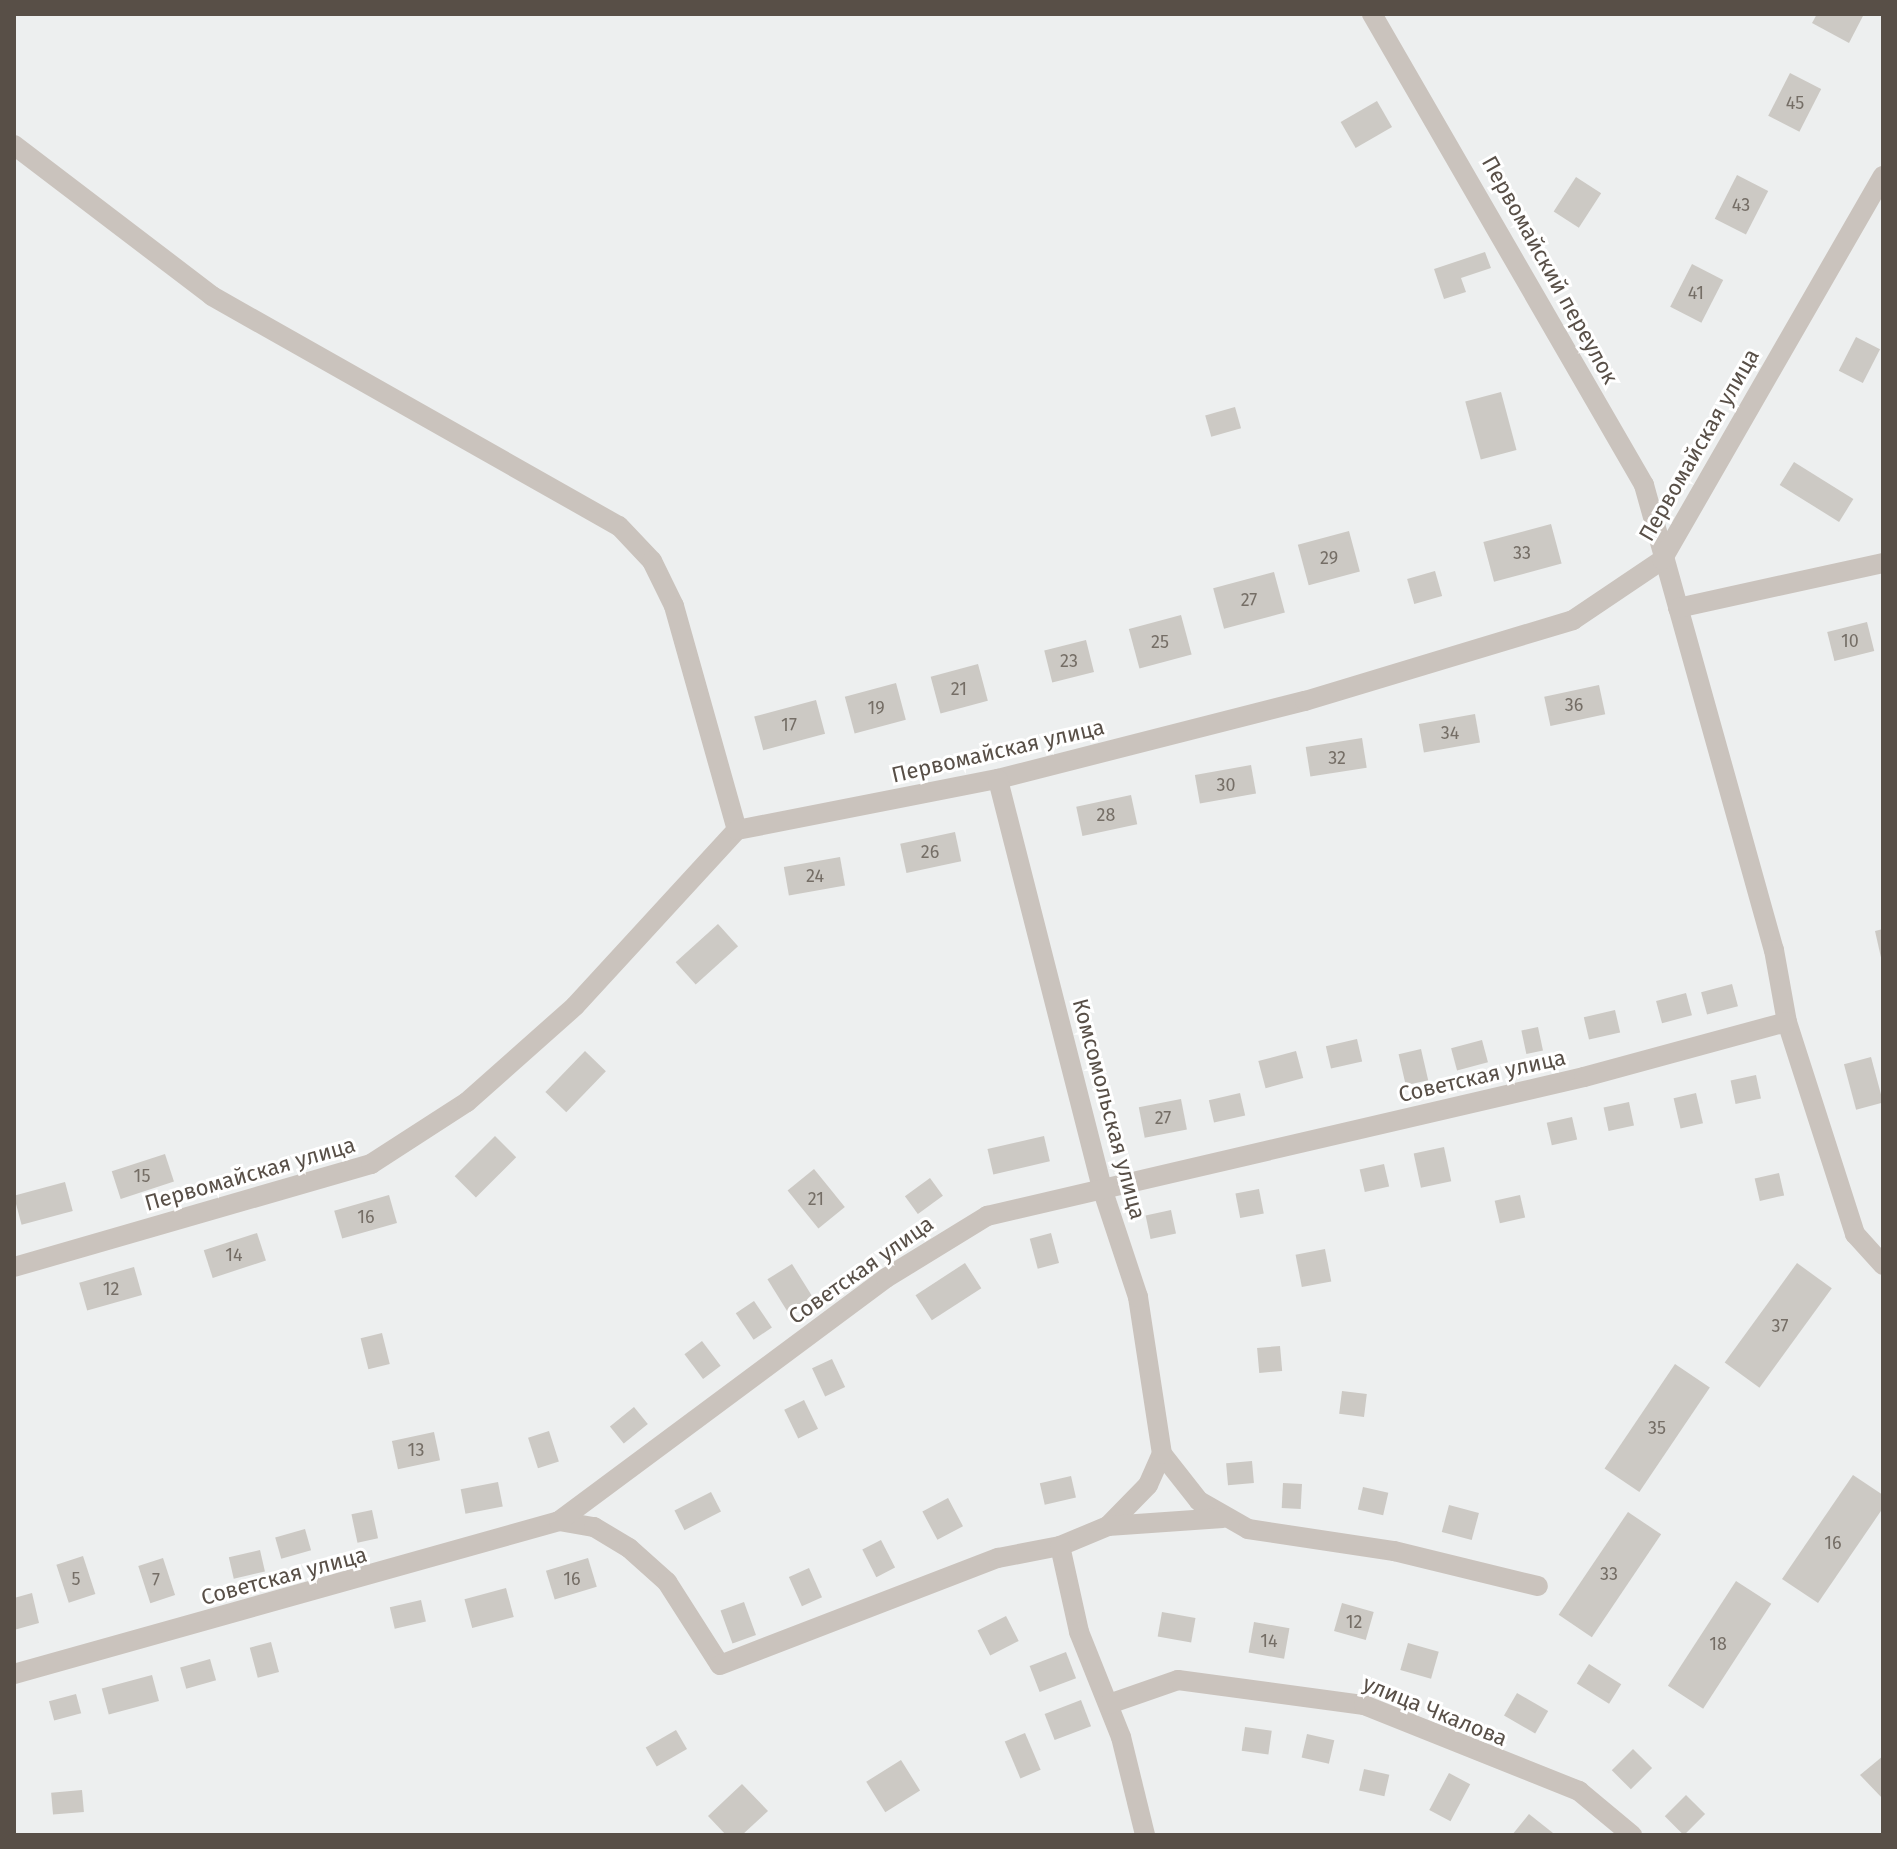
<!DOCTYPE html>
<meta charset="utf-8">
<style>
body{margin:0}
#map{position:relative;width:1897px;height:1849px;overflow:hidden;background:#edefef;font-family:"Fira Sans",sans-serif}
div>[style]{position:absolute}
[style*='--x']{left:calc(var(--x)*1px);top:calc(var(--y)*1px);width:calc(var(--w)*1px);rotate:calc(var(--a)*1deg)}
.building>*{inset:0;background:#ccc9c4;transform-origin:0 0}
.minor>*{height:20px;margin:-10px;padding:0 10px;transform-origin:10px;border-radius:10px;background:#cac3bd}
span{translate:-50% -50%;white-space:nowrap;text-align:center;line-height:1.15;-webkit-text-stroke:6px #fff;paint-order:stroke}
.number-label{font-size:18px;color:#756e66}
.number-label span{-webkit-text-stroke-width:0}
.street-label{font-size:22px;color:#584f47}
.frame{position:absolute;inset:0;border:16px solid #584f47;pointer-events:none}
</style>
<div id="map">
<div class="building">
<i style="clip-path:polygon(1817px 14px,1864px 14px,1849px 43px,1812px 23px)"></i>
<i style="left:1790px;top:73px;width:35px;height:48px;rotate:27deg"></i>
<i style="left:1377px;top:101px;width:30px;height:42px;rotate:60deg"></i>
<i style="left:1737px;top:175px;width:35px;height:49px;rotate:27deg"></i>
<i style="left:1576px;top:177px;width:30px;height:41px;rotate:33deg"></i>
<i style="clip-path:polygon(1485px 252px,1491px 268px,1461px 278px,1466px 292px,1444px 299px,1434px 269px)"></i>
<i style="left:1692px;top:264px;width:35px;height:48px;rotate:27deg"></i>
<i style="left:1856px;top:337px;width:27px;height:38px;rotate:27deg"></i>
<i style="left:1501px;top:392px;width:60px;height:37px;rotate:75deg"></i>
<i style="left:1235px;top:407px;width:22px;height:31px;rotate:74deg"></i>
<i style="left:1794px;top:462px;width:70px;height:27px;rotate:32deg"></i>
<i style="left:1551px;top:524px;width:41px;height:70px;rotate:75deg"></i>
<i style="left:1349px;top:531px;width:42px;height:53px;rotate:75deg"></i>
<i style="left:1435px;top:571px;width:26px;height:29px;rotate:74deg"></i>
<i style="left:1274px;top:572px;width:42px;height:63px;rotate:75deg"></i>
<i style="left:1181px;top:615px;width:41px;height:54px;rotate:75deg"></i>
<i style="left:1867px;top:622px;width:30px;height:41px;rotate:76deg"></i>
<i style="left:1086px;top:640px;width:33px;height:43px;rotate:76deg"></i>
<i style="left:978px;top:664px;width:38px;height:49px;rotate:75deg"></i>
<i style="left:896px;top:683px;width:38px;height:53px;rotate:75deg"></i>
<i style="left:1599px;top:685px;width:30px;height:56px;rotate:78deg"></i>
<i style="left:816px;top:700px;width:35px;height:64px;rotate:75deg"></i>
<i style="left:1475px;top:714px;width:29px;height:57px;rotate:80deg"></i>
<i style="left:1362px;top:738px;width:30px;height:57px;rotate:81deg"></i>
<i style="left:1251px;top:765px;width:29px;height:57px;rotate:80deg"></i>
<i style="left:1131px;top:795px;width:30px;height:56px;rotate:78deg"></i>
<i style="left:955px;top:832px;width:30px;height:56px;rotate:78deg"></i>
<i style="left:840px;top:857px;width:29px;height:57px;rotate:80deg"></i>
<i style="left:718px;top:924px;width:30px;height:57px;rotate:48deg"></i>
<i style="clip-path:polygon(1883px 929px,1883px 962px,1882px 962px,1875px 931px)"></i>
<i style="left:1732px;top:984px;width:23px;height:32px;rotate:75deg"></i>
<i style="left:1686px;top:993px;width:23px;height:31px;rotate:75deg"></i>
<i style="left:1615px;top:1010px;width:23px;height:32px;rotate:77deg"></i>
<i style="left:1538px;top:1027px;width:24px;height:17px;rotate:78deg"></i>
<i style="left:1357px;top:1039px;width:23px;height:32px;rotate:77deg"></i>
<i style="left:1482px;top:1040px;width:23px;height:32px;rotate:75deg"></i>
<i style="left:1421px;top:1049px;width:32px;height:23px;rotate:77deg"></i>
<i style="left:585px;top:1051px;width:29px;height:57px;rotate:44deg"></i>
<i style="left:1296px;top:1051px;width:28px;height:39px;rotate:75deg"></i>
<i style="left:1871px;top:1057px;width:47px;height:28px;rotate:75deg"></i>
<i style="left:1756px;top:1075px;width:24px;height:26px;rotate:78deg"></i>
<i style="left:1240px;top:1093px;width:23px;height:32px;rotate:77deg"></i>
<i style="left:1696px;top:1093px;width:31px;height:23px;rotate:77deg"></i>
<i style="left:1181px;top:1099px;width:31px;height:43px;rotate:79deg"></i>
<i style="left:1629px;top:1102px;width:24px;height:26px;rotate:78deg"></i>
<i style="left:1572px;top:1117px;width:23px;height:26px;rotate:77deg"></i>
<i style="left:495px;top:1136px;width:30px;height:57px;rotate:45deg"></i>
<i style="left:1044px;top:1136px;width:26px;height:58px;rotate:77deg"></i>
<i style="left:1444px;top:1147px;width:35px;height:31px;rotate:78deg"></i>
<i style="left:165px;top:1154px;width:29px;height:56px;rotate:72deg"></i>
<i style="left:1384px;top:1164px;width:23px;height:25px;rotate:77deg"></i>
<i style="left:814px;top:1169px;width:49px;height:34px;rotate:51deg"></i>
<i style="left:1779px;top:1173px;width:23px;height:25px;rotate:77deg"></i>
<i style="left:930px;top:1178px;width:22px;height:31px;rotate:54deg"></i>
<i style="left:65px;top:1182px;width:30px;height:53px;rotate:75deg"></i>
<i style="left:1259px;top:1189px;width:25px;height:24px;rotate:79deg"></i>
<i style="left:389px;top:1195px;width:29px;height:57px;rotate:74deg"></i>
<i style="left:1520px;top:1195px;width:23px;height:26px;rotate:77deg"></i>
<i style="left:1171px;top:1210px;width:24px;height:26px;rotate:78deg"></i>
<i style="left:257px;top:1233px;width:29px;height:56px;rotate:72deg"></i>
<i style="left:1051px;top:1233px;width:31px;height:22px;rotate:75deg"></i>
<i style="left:1325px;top:1249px;width:33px;height:30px;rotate:79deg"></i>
<i style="left:965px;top:1263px;width:30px;height:59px;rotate:57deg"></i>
<i style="left:1797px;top:1263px;width:43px;height:123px;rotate:36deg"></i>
<i style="left:792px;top:1264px;width:41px;height:29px;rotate:58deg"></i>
<i style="left:134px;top:1267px;width:29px;height:57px;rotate:74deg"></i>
<i style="left:754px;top:1301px;width:32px;height:22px;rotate:56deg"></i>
<i style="left:382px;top:1333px;width:32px;height:22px;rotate:76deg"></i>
<i style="left:702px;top:1341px;width:31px;height:22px;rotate:53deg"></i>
<i style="left:1280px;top:1346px;width:25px;height:23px;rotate:85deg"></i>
<i style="left:832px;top:1359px;width:31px;height:22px;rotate:65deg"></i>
<i style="left:1675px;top:1364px;width:42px;height:126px;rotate:34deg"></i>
<i style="left:1342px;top:1391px;width:25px;height:23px;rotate:7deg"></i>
<i style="left:804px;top:1400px;width:32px;height:22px;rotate:64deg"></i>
<i style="left:634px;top:1407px;width:22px;height:31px;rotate:51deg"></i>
<i style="left:549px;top:1431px;width:32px;height:22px;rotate:72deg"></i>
<i style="left:434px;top:1432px;width:29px;height:43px;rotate:78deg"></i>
<i style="left:1252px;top:1461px;width:22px;height:26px;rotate:85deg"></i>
<i style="clip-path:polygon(1853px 1475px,1883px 1495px,1883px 1508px,1818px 1603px,1782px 1579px)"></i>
<i style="left:1071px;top:1476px;width:22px;height:32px;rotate:77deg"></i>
<i style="left:498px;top:1482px;width:25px;height:38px;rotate:79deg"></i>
<i style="left:1283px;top:1483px;width:19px;height:25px;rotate:3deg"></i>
<i style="left:1363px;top:1487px;width:26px;height:23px;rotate:13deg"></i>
<i style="left:711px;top:1492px;width:22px;height:41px;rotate:63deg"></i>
<i style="left:948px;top:1498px;width:32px;height:29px;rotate:62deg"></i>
<i style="left:1449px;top:1505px;width:31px;height:28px;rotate:15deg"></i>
<i style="left:372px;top:1510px;width:29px;height:21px;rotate:78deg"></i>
<i style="left:1628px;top:1512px;width:40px;height:124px;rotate:34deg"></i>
<i style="left:305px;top:1529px;width:22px;height:31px;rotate:74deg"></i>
<i style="left:881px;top:1540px;width:31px;height:21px;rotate:63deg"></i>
<i style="left:260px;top:1550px;width:22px;height:32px;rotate:77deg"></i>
<i style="left:83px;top:1556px;width:40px;height:28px;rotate:72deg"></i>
<i style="left:163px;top:1558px;width:39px;height:26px;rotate:72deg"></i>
<i style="left:588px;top:1558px;width:30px;height:44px;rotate:73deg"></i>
<i style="left:809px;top:1568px;width:32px;height:22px;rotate:66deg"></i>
<i style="left:1736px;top:1581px;width:42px;height:125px;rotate:33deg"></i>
<i style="left:506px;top:1588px;width:30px;height:43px;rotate:75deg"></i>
<i style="clip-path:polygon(32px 1593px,39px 1623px,14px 1630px,14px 1598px)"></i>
<i style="left:421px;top:1600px;width:22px;height:32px;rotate:77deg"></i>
<i style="left:744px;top:1602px;width:35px;height:25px;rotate:70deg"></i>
<i style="left:1342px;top:1603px;width:33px;height:29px;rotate:16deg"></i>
<i style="left:1162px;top:1612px;width:34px;height:25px;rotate:10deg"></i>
<i style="left:1006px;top:1616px;width:28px;height:32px;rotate:63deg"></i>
<i style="left:1254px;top:1622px;width:36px;height:31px;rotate:10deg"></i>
<i style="left:271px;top:1642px;width:31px;height:22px;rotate:75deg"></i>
<i style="left:1408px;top:1643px;width:32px;height:28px;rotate:16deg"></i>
<i style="left:1066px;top:1652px;width:28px;height:39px;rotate:69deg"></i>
<i style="left:210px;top:1659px;width:22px;height:31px;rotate:74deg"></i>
<i style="left:1589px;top:1664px;width:38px;height:23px;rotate:32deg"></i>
<i style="left:152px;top:1675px;width:27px;height:52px;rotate:75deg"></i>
<i style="left:1517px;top:1693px;width:36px;height:26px;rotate:30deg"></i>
<i style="left:76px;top:1694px;width:20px;height:28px;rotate:75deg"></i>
<i style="left:1081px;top:1700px;width:28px;height:39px;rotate:69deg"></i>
<i style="left:1245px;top:1727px;width:27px;height:24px;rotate:8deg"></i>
<i style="left:676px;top:1730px;width:22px;height:35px;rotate:60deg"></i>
<i style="left:1025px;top:1733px;width:40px;height:22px;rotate:67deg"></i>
<i style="left:1307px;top:1734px;width:28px;height:24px;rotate:13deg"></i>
<i style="left:1633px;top:1749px;width:27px;height:30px;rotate:45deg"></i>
<i style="clip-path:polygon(1883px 1756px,1883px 1799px,1860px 1775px)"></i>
<i style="left:901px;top:1760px;width:36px;height:41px;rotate:58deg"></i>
<i style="left:1364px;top:1769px;width:26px;height:22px;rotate:13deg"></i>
<i style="left:1449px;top:1773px;width:24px;height:42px;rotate:28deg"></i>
<i style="clip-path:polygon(742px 1784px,768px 1811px,742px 1835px,726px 1835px,708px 1816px)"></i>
<i style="left:82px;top:1790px;width:22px;height:31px;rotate:85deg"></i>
<i style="left:1686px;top:1795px;width:27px;height:30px;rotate:45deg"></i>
<i style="clip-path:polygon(1529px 1814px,1553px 1833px,1551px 1835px,1512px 1835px)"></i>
</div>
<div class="minor">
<i style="--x:1372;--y:14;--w:544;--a:59.99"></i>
<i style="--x:1644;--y:485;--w:483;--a:74.4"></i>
<i style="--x:1774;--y:950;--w:73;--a:79.8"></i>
<i style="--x:1787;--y:1022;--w:223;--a:72.2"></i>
<i style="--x:1855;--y:1234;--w:42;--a:47.9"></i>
<i style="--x:14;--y:145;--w:249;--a:37.3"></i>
<i style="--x:212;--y:296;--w:467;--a:29.5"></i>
<i style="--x:619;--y:526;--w:48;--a:46.7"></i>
<i style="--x:652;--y:561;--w:50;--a:63.9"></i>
<i style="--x:674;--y:606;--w:233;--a:74.3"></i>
<i style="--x:1678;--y:608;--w:210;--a:-12.4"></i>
<i style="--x:14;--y:1267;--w:372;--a:-16.1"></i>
<i style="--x:371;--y:1164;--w:114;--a:-32.9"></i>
<i style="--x:467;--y:1102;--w:144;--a:-41.6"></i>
<i style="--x:575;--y:1006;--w:239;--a:-47.4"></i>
<i style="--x:737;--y:830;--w:266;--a:-11.1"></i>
<i style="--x:998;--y:779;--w:317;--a:-14.3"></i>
<i style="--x:1305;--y:701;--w:280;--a:-16.8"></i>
<i style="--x:1573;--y:620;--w:107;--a:-34"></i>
<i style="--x:1662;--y:560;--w:443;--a:-60.1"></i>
<i style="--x:1162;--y:1454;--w:60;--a:51.8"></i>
<i style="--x:1199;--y:1501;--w:56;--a:29.7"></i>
<i style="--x:1248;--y:1529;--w:148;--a:8.6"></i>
<i style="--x:1394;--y:1551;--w:148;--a:13.7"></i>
<i style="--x:559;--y:1521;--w:36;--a:10"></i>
<i style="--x:594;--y:1527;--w:41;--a:31"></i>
<i style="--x:629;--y:1548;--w:51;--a:41.8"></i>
<i style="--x:667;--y:1582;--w:98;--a:57.4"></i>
<i style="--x:720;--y:1665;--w:298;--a:-21.1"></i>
<i style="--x:998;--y:1558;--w:63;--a:-11"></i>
<i style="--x:1060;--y:1546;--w:52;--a:-22.6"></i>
<i style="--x:1108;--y:1526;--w:57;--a:-45.7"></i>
<i style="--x:1148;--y:1485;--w:34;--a:-66"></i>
<i style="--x:1162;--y:1454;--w:159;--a:-98.7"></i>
<i style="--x:1138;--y:1297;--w:115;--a:-108.3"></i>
<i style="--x:1102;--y:1188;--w:422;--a:-104.3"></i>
<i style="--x:1108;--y:1526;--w:115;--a:-4"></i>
<i style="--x:1060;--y:1546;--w:88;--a:77.5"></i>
<i style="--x:1079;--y:1632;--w:113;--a:68.2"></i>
<i style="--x:1121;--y:1737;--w:101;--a:76.2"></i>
<i style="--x:14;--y:1674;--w:566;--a:-15.68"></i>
<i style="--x:559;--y:1521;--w:407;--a:-36.6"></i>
<i style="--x:886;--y:1278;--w:119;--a:-31.5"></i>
<i style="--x:987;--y:1216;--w:613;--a:-13.11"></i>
<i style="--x:1584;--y:1077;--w:210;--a:-15.2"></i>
<i style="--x:1109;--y:1704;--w:73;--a:-19.2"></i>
<i style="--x:1178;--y:1680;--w:188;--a:7.7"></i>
<i style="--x:1364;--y:1705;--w:232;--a:21.8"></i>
<i style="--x:1579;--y:1791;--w:69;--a:39.7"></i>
</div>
<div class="number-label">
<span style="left:1795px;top:103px">45</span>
<span style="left:1741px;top:205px">43</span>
<span style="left:1696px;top:293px">41</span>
<span style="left:1522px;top:553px">33</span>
<span style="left:1329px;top:558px">29</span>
<span style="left:1249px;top:600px">27</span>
<span style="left:1850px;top:641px">10</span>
<span style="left:1160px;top:642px">25</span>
<span style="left:1069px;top:661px">23</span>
<span style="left:959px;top:689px">21</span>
<span style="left:1574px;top:705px">36</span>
<span style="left:876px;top:708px">19</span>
<span style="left:789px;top:725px">17</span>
<span style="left:1450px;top:733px">34</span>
<span style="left:1337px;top:758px">32</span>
<span style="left:1226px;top:785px">30</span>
<span style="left:1106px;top:815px">28</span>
<span style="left:930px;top:852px">26</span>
<span style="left:815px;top:876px">24</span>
<span style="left:1163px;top:1118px">27</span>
<span style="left:142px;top:1176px">15</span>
<span style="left:816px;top:1199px">21</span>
<span style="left:366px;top:1217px">16</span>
<span style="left:234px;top:1255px">14</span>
<span style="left:111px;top:1289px">12</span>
<span style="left:1780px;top:1326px">37</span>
<span style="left:1657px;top:1428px">35</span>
<span style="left:416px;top:1450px">13</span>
<span style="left:1833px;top:1543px">16</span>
<span style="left:1609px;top:1574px">33</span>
<span style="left:76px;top:1579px">5</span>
<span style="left:572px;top:1579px">16</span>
<span style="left:156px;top:1580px">7</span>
<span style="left:1354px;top:1622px">12</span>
<span style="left:1269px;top:1641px">14</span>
<span style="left:1718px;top:1644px">18</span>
</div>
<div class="street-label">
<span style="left:1550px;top:270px;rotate:61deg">Первомайский переулок</span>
<span style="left:1699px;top:445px;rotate:-60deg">Первомайская улица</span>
<span style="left:998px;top:751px;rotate:-13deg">Первомайская улица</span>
<span style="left:1482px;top:1076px;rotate:-13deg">Советская улица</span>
<span style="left:1109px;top:1109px;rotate:75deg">Комсомольская улица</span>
<span style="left:250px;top:1174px;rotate:-16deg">Первомайская улица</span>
<span style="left:861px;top:1270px;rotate:-35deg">Советская улица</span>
<span style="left:284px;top:1576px;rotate:-15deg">Советская улица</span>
<span style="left:1435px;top:1711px;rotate:22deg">улица Чкалова</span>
</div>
<div class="frame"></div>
</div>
